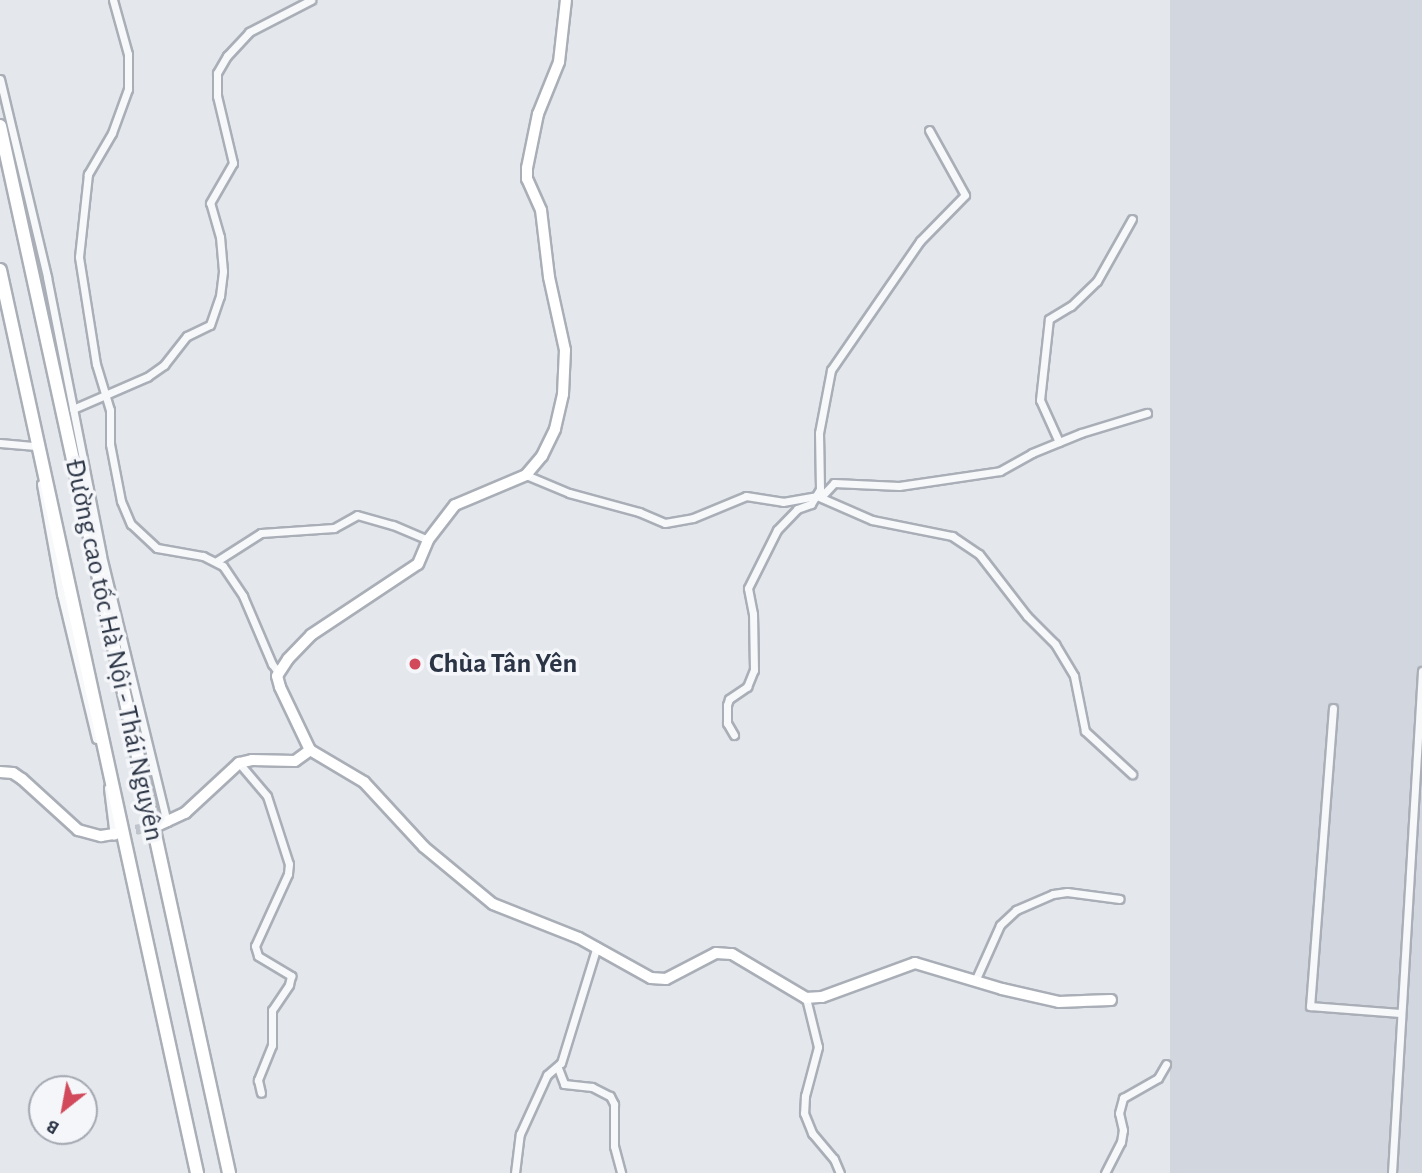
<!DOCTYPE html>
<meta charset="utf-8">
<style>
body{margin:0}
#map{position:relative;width:1422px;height:1173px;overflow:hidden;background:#e4e7ec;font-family:"Alegreya Sans",sans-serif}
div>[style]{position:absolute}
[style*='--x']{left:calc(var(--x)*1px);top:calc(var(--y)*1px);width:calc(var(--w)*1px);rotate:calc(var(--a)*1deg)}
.built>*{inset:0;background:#d2d6de;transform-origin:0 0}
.secondary-tunnel>*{height:10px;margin-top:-5px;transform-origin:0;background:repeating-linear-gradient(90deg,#bfc3cb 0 10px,transparent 0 15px)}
.roads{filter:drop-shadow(2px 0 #a9aeb7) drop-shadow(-2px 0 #a9aeb7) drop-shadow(0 2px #a9aeb7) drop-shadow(0 -2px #a9aeb7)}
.street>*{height:7px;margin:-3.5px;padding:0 3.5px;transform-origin:3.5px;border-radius:3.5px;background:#f7f8fa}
.secondary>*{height:10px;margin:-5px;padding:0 5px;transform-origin:5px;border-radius:5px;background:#fff}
.highway>*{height:12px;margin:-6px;padding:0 6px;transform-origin:6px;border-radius:6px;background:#fff}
.dots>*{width:19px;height:19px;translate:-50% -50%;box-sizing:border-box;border:4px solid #f4f6f9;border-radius:50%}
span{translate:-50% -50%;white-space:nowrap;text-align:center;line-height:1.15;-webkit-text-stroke:7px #f4f6f9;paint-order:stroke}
.street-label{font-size:28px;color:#2b3445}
.poi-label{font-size:28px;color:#2b3445;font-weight:700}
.left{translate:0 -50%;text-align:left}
.north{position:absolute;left:28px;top:1075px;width:70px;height:70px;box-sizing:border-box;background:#f4f6f9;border:2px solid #a4a8b1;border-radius:50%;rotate:211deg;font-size:19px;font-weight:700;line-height:28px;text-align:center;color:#2b3445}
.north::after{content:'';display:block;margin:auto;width:24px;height:32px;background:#d1495b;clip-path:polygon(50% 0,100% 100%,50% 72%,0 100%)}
</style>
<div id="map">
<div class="built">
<i style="left:1170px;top:0;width:252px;height:1174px"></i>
</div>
<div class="secondary-tunnel">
<i style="--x:121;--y:833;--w:38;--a:-12"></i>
</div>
<div class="roads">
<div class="street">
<i style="--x:113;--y:0;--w:56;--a:74.5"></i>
<i style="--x:128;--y:54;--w:35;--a:90"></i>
<i style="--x:128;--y:89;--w:47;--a:110"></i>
<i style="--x:112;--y:133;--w:48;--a:120.3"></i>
<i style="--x:88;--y:174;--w:83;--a:96.2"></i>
<i style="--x:79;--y:257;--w:108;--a:81"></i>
<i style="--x:96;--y:364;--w:48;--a:73.1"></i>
<i style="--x:110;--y:410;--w:34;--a:90"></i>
<i style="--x:110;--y:444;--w:58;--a:79.1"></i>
<i style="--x:121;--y:501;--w:25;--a:67"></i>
<i style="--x:131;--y:524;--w:35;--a:43"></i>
<i style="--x:157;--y:548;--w:47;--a:9.9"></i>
<i style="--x:203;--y:556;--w:22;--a:27"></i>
<i style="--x:223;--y:566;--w:36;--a:56"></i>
<i style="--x:243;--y:596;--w:74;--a:66.9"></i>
<i style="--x:272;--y:664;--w:10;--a:53"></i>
<i style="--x:0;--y:79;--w:204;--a:76.6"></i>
<i style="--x:47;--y:277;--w:284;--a:78.8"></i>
<i style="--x:102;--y:556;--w:274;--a:76.3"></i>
<i style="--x:73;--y:409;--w:81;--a:-23.4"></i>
<i style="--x:147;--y:377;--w:21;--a:-35"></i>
<i style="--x:164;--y:365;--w:37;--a:-52"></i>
<i style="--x:187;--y:336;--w:25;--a:-26"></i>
<i style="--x:210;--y:325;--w:31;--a:-71"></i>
<i style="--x:220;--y:296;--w:25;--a:-83"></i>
<i style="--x:223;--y:271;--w:34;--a:-95"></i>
<i style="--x:220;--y:237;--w:35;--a:-106"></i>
<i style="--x:210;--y:203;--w:46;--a:-60.1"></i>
<i style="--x:233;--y:163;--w:69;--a:-103.4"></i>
<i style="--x:217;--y:96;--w:23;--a:-90"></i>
<i style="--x:217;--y:73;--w:20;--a:-60"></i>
<i style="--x:227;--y:56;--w:33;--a:-47"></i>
<i style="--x:249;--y:32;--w:70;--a:-27.3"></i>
<i style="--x:1059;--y:442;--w:46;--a:-114.3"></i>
<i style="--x:1040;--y:400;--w:81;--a:-83.7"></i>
<i style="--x:1049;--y:319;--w:26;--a:-31"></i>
<i style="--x:1071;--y:306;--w:36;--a:-44"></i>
<i style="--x:1097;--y:281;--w:71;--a:-60.6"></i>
<i style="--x:0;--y:443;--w:33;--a:5"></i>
<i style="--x:526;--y:475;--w:47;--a:22.7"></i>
<i style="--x:569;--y:493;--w:73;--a:15.2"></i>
<i style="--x:639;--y:512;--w:28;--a:23"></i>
<i style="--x:665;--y:523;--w:28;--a:-10"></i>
<i style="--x:693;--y:518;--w:57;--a:-22.5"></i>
<i style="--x:746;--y:496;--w:37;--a:9"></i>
<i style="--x:783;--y:502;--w:35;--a:-10"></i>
<i style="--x:817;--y:496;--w:60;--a:23.6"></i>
<i style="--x:872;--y:520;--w:82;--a:11.3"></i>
<i style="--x:952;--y:536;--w:32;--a:34"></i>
<i style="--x:979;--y:554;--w:78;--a:52.3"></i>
<i style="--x:1027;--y:616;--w:40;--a:45"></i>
<i style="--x:1055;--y:644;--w:37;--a:59"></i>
<i style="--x:1074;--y:676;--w:56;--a:78.7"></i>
<i style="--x:1085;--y:731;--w:64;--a:42.5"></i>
<i style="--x:41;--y:484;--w:112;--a:79.7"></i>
<i style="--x:61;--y:594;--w:149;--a:76.4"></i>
<i style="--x:821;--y:497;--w:19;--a:-47"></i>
<i style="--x:834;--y:483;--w:65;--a:2.6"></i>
<i style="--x:899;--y:486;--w:102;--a:-8.4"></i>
<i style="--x:1000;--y:471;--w:37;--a:-29"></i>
<i style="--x:1032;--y:453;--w:53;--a:-22.2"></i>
<i style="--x:1081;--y:433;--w:69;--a:-16.9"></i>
<i style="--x:217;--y:561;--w:52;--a:-32.5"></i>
<i style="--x:261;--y:533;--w:73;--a:-3.9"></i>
<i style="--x:334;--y:528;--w:26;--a:-29"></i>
<i style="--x:357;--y:515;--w:37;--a:16"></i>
<i style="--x:393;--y:525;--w:38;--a:23"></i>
<i style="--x:1333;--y:708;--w:299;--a:94.4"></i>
<i style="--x:1310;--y:1006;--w:90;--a:4.4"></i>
<i style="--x:734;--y:735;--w:14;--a:-120"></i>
<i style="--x:727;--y:723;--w:18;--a:-90"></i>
<i style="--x:727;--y:705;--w:6;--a:-72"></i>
<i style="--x:729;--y:699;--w:22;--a:-34"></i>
<i style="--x:747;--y:687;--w:18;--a:-68"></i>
<i style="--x:754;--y:670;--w:56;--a:-91"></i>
<i style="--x:753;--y:614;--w:26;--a:-101"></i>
<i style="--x:748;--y:588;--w:65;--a:-63.4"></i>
<i style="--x:777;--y:530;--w:29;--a:-46"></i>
<i style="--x:797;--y:509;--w:15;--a:-20"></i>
<i style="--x:811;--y:504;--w:17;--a:-59"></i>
<i style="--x:820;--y:489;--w:56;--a:-91"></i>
<i style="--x:819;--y:433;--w:64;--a:-79.2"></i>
<i style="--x:831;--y:370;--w:157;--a:-55.4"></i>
<i style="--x:920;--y:241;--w:64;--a:-45.6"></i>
<i style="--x:965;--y:195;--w:74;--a:-119"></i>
<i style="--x:239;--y:763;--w:43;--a:49.7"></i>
<i style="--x:267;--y:796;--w:71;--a:72.1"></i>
<i style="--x:289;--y:864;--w:10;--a:96"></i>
<i style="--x:288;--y:874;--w:79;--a:114.6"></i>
<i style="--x:255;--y:946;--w:10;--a:73"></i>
<i style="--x:258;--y:956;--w:39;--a:31"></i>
<i style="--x:291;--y:976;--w:9;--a:103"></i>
<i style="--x:289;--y:985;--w:30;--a:124"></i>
<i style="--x:272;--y:1010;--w:35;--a:90"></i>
<i style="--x:272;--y:1045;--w:38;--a:112"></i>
<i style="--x:258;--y:1080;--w:13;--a:77"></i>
<i style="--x:108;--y:788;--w:48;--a:82.9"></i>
<i style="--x:975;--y:981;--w:61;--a:-65.9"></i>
<i style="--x:1000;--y:925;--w:22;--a:-43"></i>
<i style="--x:1016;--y:910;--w:40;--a:-23.4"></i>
<i style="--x:1053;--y:894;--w:14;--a:-8"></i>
<i style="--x:1067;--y:892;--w:53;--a:7.5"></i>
<i style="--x:806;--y:998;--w:50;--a:76.2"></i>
<i style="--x:818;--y:1047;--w:51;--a:104.9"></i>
<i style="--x:805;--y:1096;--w:17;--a:93"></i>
<i style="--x:804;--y:1113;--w:22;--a:68"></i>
<i style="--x:812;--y:1133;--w:34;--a:50"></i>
<i style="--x:834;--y:1159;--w:15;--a:67"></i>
<i style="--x:558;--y:1068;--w:17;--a:69"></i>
<i style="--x:564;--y:1084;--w:28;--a:6"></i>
<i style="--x:592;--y:1087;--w:20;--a:27"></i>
<i style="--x:610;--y:1096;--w:9;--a:63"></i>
<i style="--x:614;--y:1104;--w:42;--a:90"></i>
<i style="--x:614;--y:1146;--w:28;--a:75"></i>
<i style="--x:515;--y:1173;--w:39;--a:-83"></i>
<i style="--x:520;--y:1134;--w:65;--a:-65.4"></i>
<i style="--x:547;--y:1075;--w:18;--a:-41"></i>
<i style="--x:561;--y:1063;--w:122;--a:-72.9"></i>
<i style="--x:1105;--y:1173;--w:35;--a:-63"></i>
<i style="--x:1121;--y:1142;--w:12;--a:-81"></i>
<i style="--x:1123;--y:1130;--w:17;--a:-103"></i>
<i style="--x:1119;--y:1113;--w:16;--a:-75"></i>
<i style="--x:1123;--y:1098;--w:40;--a:-29.7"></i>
<i style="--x:1158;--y:1078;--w:16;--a:-60"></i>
<i style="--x:1392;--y:1173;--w:503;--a:-86.58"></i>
</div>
<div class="secondary">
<i style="--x:310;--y:750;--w:63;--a:30.7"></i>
<i style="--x:364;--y:782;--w:88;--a:47.3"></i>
<i style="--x:424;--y:847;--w:89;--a:39.6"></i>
<i style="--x:493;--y:904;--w:92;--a:21.6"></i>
<i style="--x:579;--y:938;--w:82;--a:29.1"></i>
<i style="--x:651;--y:978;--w:15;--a:4"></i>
<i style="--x:666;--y:979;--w:56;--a:-27.5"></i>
<i style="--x:716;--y:953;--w:16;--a:4"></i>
<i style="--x:732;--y:954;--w:86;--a:30.7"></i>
<i style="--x:806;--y:998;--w:16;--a:-4"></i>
<i style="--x:822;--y:997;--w:99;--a:-20.1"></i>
<i style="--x:915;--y:963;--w:91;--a:16.6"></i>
<i style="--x:1002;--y:989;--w:58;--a:12.8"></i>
<i style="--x:1059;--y:1002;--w:52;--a:-2.2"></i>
<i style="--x:0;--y:772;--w:13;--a:4"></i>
<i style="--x:13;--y:773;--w:11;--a:34"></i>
<i style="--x:22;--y:779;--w:76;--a:42.3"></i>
<i style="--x:78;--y:830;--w:24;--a:15"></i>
<i style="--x:101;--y:836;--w:20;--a:-9"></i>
<i style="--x:159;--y:825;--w:29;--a:-25"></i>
<i style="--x:185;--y:813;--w:74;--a:-42.8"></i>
<i style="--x:239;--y:763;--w:13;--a:-13"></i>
<i style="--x:252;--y:760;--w:43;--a:1.3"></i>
<i style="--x:295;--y:761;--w:19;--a:-36"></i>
<i style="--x:310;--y:750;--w:70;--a:-115.5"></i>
<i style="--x:280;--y:687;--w:11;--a:-105"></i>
<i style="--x:277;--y:676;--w:20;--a:-57"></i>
<i style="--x:288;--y:659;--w:33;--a:-46"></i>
<i style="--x:311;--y:635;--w:128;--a:-33.6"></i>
<i style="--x:418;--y:564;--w:26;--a:-67"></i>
<i style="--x:428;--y:540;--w:44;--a:-52.4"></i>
<i style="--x:455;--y:505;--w:77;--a:-22.9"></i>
<i style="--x:526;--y:475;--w:25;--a:-50"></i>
<i style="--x:542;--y:456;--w:30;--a:-64"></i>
<i style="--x:555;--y:429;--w:36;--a:-77"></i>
<i style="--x:563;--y:394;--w:44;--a:-87.4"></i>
<i style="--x:565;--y:350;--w:75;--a:-102.4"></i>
<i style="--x:549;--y:277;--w:67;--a:-96.8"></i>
<i style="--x:541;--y:210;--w:34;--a:-114"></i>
<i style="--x:527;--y:179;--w:11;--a:-90"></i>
<i style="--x:527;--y:168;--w:55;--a:-78.5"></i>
<i style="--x:538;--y:114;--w:56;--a:-68"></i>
<i style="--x:559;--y:62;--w:62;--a:-83.6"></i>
</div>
<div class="highway">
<i style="--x:0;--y:126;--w:1072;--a:77.66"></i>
<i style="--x:0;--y:270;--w:924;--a:77.69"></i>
</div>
</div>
<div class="dots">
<i style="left:415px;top:664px;background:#d1495b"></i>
</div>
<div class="street-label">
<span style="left:114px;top:650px;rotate:78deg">Đường cao tốc Hà Nội - Thái Nguyên</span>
</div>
<div class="poi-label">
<span class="left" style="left:429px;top:664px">Chùa Tân Yên</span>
</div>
<div class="north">B</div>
</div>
